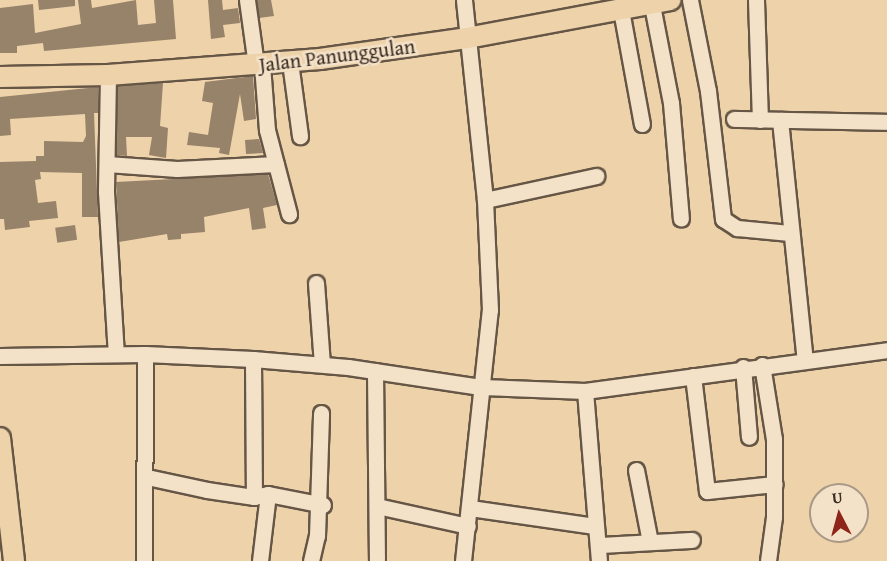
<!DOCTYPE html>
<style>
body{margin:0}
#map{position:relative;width:887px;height:561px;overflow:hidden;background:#eed2aa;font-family:"Gentium Book Plus",serif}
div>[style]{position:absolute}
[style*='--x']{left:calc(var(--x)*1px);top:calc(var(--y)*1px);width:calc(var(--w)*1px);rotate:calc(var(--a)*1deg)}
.building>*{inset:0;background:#97826a;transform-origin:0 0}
.roads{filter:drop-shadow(2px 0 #665646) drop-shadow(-2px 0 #665646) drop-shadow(0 2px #665646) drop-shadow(0 -2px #665646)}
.minor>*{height:15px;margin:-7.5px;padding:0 7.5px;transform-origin:7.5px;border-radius:7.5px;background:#f4e2c8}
.major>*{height:20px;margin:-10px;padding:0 10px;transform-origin:10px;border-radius:10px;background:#eed2aa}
span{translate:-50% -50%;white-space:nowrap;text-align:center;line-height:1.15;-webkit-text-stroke:5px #f4e2c8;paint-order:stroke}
.street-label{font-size:20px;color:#392c24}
.north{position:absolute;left:809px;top:483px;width:60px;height:60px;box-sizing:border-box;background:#f4e2c8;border:2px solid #a99986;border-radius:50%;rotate:354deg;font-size:16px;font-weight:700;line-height:24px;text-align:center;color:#392c24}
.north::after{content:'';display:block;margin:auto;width:21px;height:27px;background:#8f2418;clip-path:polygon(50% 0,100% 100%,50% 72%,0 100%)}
</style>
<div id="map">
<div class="building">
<i style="clip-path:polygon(38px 0,75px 0,75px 6px,39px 10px)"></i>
<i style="clip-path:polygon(78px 0,91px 0,92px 8px,136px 0,138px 25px,156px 23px,154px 0,173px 0,176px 39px,44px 51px,43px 43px,17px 46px,17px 53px,0 53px,0 8px,33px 4px,35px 33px,81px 24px)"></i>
<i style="clip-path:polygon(208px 0,222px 0,223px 10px,238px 8px,240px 23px,223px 25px,225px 37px,211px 39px)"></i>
<i style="clip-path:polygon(257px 0,271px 0,274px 16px,259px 18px)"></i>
<i style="clip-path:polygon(253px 76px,256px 119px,244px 121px,240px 94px,229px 155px,219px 153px,220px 148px,187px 145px,189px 132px,208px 135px,213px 103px,202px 101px,205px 82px)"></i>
<i style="clip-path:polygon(163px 83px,160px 126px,168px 128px,166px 158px,149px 155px,152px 137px,126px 137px,127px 156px,116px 155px,118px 86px)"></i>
<i style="clip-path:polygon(98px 87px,98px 113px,94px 113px,98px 217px,82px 217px,82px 173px,40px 172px,41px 179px,35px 180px,38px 203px,56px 201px,58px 218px,29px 221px,30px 227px,5px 230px,4px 219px,0 219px,0 162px,36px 161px,36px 156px,44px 156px,44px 141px,83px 142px,86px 136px,85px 114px,10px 119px,11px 135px,0 136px,0 97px)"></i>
<i style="clip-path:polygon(259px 139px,263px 153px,246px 154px,245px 140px)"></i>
<i style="clip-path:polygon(268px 174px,277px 205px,263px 208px,266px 228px,252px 230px,249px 208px,204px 217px,205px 232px,181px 234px,181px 239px,168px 240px,167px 234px,119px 242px,116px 182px)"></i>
<i style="left:75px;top:225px;width:15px;height:20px;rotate:82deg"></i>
</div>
<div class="roads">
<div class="minor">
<i style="--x:247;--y:0;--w:66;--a:82.1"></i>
<i style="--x:651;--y:0;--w:105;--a:79"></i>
<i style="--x:671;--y:103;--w:116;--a:85.1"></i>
<i style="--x:690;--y:0;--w:93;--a:78.8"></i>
<i style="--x:708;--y:91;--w:129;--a:83.3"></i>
<i style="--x:723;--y:219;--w:17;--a:33"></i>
<i style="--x:737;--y:228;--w:53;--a:5.4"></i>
<i style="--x:756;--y:0;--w:120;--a:88.1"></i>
<i style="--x:621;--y:10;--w:116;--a:79.6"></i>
<i style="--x:290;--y:62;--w:75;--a:82.3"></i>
<i style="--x:262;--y:65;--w:65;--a:85.6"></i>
<i style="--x:267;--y:130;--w:87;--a:75.3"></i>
<i style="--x:108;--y:75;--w:117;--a:91"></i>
<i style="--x:106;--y:192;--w:162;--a:86.5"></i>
<i style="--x:734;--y:119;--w:153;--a:1.1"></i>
<i style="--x:780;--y:120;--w:241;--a:84.1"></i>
<i style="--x:107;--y:164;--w:70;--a:4.1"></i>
<i style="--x:177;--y:169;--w:99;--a:-2.9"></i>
<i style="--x:485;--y:200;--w:114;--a:-12.2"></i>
<i style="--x:316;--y:283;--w:81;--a:85.8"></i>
<i style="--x:0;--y:356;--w:145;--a:-0.8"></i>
<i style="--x:145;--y:354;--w:108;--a:2.7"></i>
<i style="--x:253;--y:359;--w:95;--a:4.8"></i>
<i style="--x:348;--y:367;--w:134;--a:8.6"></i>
<i style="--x:481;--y:387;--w:104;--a:2.2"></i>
<i style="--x:585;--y:391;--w:305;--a:-7.7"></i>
<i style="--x:253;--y:359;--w:138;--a:89.6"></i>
<i style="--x:762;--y:365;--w:75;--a:80.8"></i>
<i style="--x:774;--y:439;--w:78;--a:90"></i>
<i style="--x:774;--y:517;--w:44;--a:97.8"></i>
<i style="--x:743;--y:367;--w:70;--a:85.1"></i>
<i style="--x:375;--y:371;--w:190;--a:89.4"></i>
<i style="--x:693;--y:376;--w:116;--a:83.1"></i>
<i style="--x:707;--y:491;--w:68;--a:-5.9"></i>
<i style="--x:585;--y:391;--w:171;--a:85.3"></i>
<i style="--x:636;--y:470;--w:73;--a:79"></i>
<i style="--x:147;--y:477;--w:61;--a:12.2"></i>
<i style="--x:207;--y:490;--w:48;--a:8.5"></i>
<i style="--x:254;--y:497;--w:14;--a:-12"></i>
<i style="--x:268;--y:494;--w:56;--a:11.3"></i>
<i style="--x:377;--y:506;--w:93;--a:12.4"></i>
<i style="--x:470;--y:508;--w:126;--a:8.2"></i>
<i style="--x:599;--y:545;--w:93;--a:-3.1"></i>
<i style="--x:144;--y:561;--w:207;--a:-89.7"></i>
<i style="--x:260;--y:561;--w:67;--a:-83.2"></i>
<i style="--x:311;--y:561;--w:26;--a:-77"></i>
<i style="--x:317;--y:536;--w:123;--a:-88.1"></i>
<i style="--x:463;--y:561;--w:252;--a:-83.9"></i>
<i style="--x:490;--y:310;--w:110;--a:-92.6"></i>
<i style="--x:485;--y:200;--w:201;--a:-96"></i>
</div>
<div class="major">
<i style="--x:0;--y:77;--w:108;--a:-1.1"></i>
<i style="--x:108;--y:75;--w:213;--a:-4.3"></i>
<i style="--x:320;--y:59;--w:148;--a:-8.1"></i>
<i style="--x:467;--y:38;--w:207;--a:-10.6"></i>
<i style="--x:0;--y:438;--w:124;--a:83.5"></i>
</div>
</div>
<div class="street-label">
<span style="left:337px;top:55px;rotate:-7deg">Jalan Panunggulan</span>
</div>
<div class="north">U</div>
</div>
